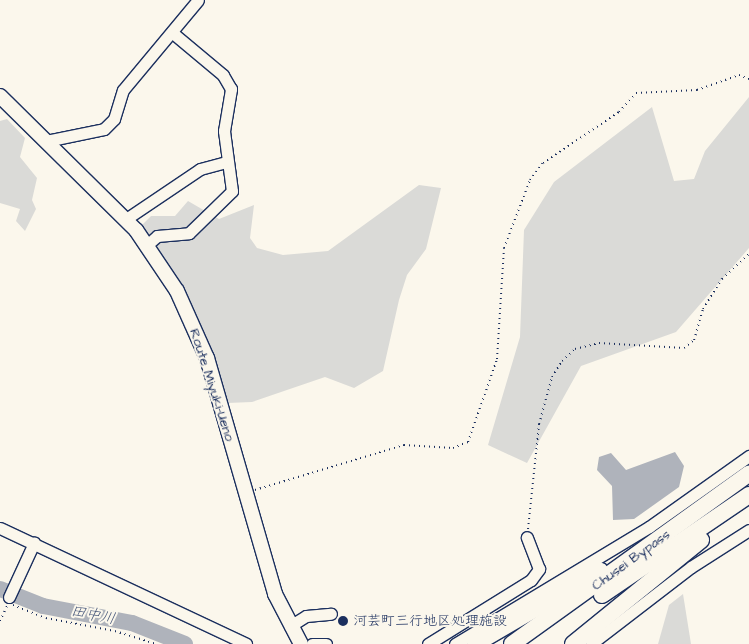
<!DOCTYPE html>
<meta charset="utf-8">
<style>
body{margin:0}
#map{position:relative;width:749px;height:644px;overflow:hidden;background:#fbf7ec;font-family:"Architects Daughter","Klee One",sans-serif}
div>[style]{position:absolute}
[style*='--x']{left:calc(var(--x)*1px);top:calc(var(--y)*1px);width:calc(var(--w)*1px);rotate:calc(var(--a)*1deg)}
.green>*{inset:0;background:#dadad7}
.water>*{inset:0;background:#afb3bb}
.river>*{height:16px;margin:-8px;padding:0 8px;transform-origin:8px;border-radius:8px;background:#afb3bb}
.path>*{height:2px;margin-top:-1px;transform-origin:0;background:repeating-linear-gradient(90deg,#1b2f5e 0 1px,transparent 0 5px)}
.roads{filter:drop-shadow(1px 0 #1b2f5e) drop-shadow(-1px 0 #1b2f5e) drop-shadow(0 1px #1b2f5e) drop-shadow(0 -1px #1b2f5e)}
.minor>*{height:11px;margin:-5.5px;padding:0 5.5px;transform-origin:5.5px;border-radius:5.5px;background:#fbf7ec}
.major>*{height:14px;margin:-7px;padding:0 7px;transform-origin:7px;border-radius:7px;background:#fbf7ec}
.highway>*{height:16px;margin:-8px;padding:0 8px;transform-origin:8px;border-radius:8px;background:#fbf7ec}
.dots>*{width:14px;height:14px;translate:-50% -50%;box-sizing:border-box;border:2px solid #fbf7ec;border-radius:50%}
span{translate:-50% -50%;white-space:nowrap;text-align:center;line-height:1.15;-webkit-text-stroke:4px #fbf7ec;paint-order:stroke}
.street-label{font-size:14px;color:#1b2f5e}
.poi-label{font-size:14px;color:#1b2f5e}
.left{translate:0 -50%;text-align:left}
.water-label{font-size:15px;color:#47577a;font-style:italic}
</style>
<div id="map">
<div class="green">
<i style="clip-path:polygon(749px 97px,749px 248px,676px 332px,581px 366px,527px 463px,488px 445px,520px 337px,524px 230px,554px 182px,652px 107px,674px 181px,694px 179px,705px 151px)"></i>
<i style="clip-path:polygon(7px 119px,25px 138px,20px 157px,37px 178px,32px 200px,36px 209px,25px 231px,16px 221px,20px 209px,0 203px,0 121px)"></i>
<i style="clip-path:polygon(419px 185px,441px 188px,426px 249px,407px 275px,399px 300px,383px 371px,354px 388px,325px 377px,252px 402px,227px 403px,185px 293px,141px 226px,151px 216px,175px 216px,188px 201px,219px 219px,254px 205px,250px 238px,257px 248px,283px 255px,328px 251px)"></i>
<i style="clip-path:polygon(683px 594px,691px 644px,658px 644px,669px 605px)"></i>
</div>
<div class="water">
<i style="clip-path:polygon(675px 452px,684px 466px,679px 487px,634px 519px,613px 520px,612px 486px,597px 470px,599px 457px,611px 453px,626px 470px)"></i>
</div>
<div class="river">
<i style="--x:0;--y:589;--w:46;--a:21.6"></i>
<i style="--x:43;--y:606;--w:91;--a:10.8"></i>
<i style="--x:132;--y:623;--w:57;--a:21.6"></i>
</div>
<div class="path">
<i style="--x:255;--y:490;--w:156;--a:-16.8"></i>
<i style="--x:404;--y:445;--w:49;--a:3.5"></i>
<i style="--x:453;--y:448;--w:16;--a:-22"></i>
<i style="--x:468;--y:442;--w:88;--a:-70.7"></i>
<i style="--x:497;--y:359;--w:111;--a:-86.4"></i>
<i style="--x:504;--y:248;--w:73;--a:-69.1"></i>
<i style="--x:530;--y:180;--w:21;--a:-53"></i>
<i style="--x:543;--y:163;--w:92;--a:-33.9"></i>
<i style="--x:619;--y:112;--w:25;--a:-48"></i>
<i style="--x:636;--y:93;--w:61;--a:-2.8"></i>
<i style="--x:697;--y:90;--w:45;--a:-19.7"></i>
<i style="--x:739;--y:75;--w:11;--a:22"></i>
<i style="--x:528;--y:529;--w:106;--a:-84"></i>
<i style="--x:539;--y:424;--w:49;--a:-74.5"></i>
<i style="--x:552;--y:377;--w:19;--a:-58"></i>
<i style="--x:562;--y:361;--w:18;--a:-43"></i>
<i style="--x:575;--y:349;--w:25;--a:-14"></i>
<i style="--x:599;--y:343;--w:85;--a:3.4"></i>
<i style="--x:684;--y:348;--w:13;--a:-39"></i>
<i style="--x:694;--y:340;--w:32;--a:-74"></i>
<i style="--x:703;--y:309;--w:36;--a:-58"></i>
<i style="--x:722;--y:279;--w:37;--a:-43"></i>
<i style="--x:13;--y:605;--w:35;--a:22"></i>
<i style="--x:46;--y:618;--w:70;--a:10.7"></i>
<i style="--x:115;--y:631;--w:43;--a:17.6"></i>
<i style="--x:0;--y:621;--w:17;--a:-65"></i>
</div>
<div class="roads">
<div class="minor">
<i style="--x:46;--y:141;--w:59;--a:-11.7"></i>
<i style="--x:104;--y:129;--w:14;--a:-45"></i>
<i style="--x:114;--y:119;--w:30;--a:-73"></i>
<i style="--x:123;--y:90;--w:117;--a:-50.2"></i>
<i style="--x:126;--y:219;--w:89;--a:-34"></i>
<i style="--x:200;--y:169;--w:28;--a:-15"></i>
<i style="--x:147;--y:245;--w:13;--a:-42"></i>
<i style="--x:157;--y:236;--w:32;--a:-5"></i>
<i style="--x:189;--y:233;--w:60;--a:-44.3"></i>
<i style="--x:232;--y:191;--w:61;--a:-97.6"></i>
<i style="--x:224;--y:131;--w:43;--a:-80.5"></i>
<i style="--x:231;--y:89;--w:16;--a:-120"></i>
<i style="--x:223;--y:75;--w:64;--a:-140.1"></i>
<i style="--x:0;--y:528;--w:272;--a:25.2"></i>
<i style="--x:9;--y:597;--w:60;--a:-65.2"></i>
<i style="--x:290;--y:626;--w:19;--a:-32"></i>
<i style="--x:306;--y:616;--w:25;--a:-5"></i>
<i style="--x:312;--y:644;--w:14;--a:0"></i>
<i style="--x:428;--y:644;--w:121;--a:-31.9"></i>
<i style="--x:531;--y:580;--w:14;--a:-54"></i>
<i style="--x:539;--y:569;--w:34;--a:-111"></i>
<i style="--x:455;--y:644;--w:227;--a:-31.1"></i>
<i style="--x:649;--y:527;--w:123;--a:-35.4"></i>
<i style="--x:591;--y:644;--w:126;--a:-37.6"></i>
<i style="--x:691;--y:567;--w:69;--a:-32.5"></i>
</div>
<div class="major">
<i style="--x:0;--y:96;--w:191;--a:44.6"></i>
<i style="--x:136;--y:230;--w:73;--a:56.1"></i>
<i style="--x:177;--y:291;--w:73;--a:65.9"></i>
<i style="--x:207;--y:358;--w:246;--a:73.9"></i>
<i style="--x:275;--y:594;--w:56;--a:62.5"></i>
</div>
<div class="highway">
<i style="--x:602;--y:595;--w:178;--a:-34.2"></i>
<i style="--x:475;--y:644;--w:145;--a:-30.3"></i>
<i style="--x:512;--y:644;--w:292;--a:-35.7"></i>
<i style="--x:573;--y:644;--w:165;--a:-39.1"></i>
</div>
</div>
<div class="dots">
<i style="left:343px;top:621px;background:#1b2f5e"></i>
</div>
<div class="street-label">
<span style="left:212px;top:385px;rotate:72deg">Route Miyuki-Ueno</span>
<span style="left:631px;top:560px;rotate:-36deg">Chusei Bypass</span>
</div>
<div class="poi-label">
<span class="left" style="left:353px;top:621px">河芸町三行地区処理施設</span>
</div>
<div class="water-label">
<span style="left:93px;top:615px;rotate:11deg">田中川</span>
</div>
</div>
